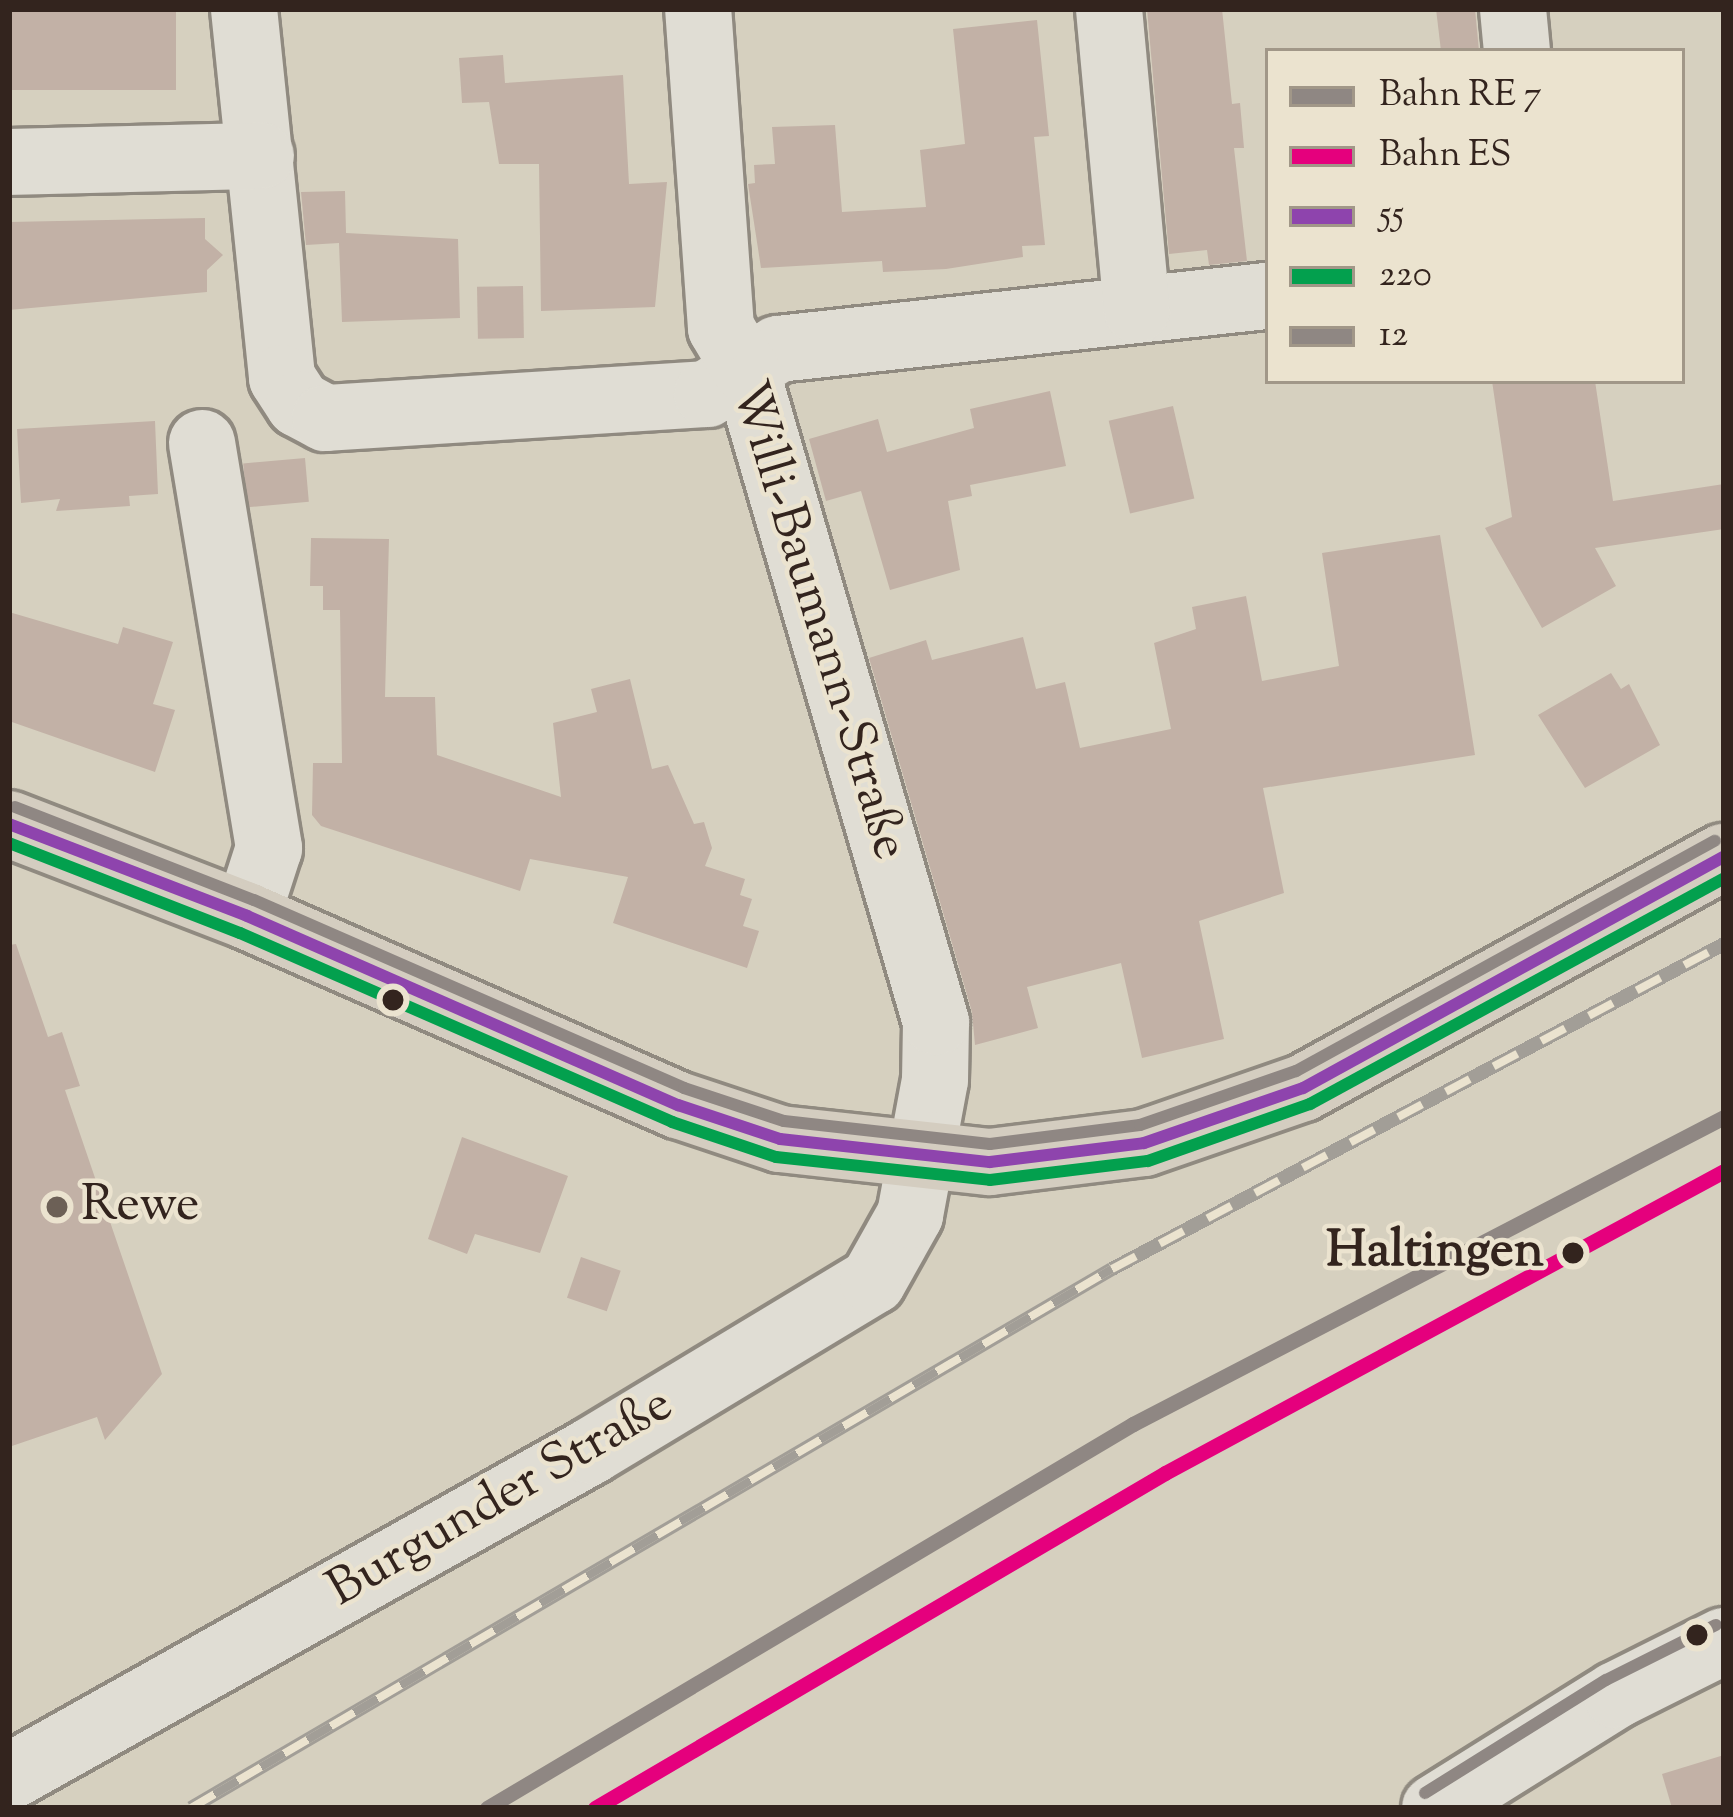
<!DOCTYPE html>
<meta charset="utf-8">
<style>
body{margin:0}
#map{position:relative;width:1733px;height:1817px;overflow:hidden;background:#d6d0bf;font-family:"Sorts Mill Goudy",serif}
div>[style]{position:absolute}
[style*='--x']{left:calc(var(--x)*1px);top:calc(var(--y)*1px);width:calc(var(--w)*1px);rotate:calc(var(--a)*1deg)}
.building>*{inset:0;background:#c2b1a6;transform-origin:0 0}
.roads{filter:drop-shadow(3px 0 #908a80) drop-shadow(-3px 0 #908a80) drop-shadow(0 3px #908a80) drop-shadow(0 -3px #908a80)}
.minor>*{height:66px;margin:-33px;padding:0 33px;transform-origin:33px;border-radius:33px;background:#e0ddd4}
.major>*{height:66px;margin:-33px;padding:0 33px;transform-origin:33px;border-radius:33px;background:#d4cdc0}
.rail>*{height:14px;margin-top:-7px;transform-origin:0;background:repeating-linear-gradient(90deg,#ebe3cf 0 27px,#a29e97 0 54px);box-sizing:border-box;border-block:3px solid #a29e97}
.bus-1>*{height:12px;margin:-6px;padding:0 6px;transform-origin:6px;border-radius:6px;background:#8e44ad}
.bus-2>*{height:12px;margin:-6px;padding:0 6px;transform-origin:6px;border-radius:6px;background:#03a04e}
.bus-3>*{height:12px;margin:-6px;padding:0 6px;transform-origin:6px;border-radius:6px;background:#8f8783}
.rail-1>*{height:15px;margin:-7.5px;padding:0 7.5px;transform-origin:7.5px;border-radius:7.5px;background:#8f8783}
.rail-2>*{height:15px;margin:-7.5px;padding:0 7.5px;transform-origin:7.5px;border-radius:7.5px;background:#e5007d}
.dots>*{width:33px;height:33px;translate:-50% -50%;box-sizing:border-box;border:6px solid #ebe3cf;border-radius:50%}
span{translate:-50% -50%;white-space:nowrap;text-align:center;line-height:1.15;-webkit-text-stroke:9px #ebe3cf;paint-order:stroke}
.street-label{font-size:51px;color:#33241e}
.poi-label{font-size:51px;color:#33241e}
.left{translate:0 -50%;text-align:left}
.stop-label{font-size:51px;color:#33241e;font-weight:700}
.right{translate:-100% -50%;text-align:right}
.frame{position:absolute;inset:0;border:12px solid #33241e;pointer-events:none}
.legend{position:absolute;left:1265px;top:48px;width:420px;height:336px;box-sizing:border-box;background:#ebe3cf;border:3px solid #a19788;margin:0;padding:15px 21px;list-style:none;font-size:36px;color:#33241e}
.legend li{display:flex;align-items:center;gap:24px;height:60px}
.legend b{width:60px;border:3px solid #a19788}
</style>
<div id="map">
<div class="building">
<i style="left:9px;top:9px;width:167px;height:81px"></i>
<i style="clip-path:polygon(1147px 9px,1222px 9px,1232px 104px,1240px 103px,1244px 148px,1234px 148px,1247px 261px,1209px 265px,1207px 250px,1169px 254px)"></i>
<i style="clip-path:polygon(1436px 9px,1475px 9px,1479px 51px,1441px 51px)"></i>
<i style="clip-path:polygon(1037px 20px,1049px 136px,1034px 137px,1045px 245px,1022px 246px,1023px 257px,946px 269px,883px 272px,882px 261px,761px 268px,748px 184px,755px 183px,754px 165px,775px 164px,772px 127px,835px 125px,842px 212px,926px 207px,920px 150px,965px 144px,953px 29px)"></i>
<i style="clip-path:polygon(503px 55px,505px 83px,623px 75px,629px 184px,667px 182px,655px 307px,541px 311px,539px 164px,499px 164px,489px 102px,462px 103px,459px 58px)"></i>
<i style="clip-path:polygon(345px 191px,346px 233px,458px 239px,460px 318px,342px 322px,339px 243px,306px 245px,301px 192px)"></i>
<i style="clip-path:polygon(205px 218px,205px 239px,223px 255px,207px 270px,207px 292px,9px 310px,9px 222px)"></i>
<i style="left:523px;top:286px;width:52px;height:46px;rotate:89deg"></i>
<i style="clip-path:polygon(1492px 381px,1595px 381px,1613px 501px,1724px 484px,1724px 529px,1595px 548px,1616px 586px,1542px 628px,1485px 528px,1512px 517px)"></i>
<i style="clip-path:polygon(1050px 391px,1066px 466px,970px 485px,972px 496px,948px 501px,960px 570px,890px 590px,861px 491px,826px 501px,809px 439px,878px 419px,887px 452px,974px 428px,970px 409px)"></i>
<i style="left:1173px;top:406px;width:95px;height:66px;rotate:77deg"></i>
<i style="clip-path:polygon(155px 421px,158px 494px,129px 496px,130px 506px,56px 511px,60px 499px,21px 503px,17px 429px)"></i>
<i style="left:305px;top:458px;width:44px;height:62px;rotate:85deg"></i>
<i style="clip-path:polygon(1440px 535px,1475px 755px,1263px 788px,1284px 893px,1199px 921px,1224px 1039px,1142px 1058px,1121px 963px,1027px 987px,1038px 1028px,975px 1045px,972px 1012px,869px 658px,926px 640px,932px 660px,1023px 637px,1036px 689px,1065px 682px,1080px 748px,1171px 729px,1154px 643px,1196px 629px,1192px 607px,1246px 596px,1262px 681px,1339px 666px,1322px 553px)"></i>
<i style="clip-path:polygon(311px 538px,389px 539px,385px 697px,435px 697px,437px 755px,561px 797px,553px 723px,597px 712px,591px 689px,630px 679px,652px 769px,668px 765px,694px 824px,704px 822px,712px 848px,705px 866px,745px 879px,740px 895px,752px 899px,743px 926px,759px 931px,747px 968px,613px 923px,628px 877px,530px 859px,520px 891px,321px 826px,312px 815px,313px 763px,342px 763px,340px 610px,323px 610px,323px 586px,310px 586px)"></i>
<i style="clip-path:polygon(9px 612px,118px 644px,123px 627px,173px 642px,153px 704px,175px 710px,155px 772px,9px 721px)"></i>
<i style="clip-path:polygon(1611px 673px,1621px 689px,1629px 684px,1660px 745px,1585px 788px,1538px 715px)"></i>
<i style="clip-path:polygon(16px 944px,48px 1037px,62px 1032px,80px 1086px,65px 1090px,162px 1374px,105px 1440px,97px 1417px,9px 1447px,9px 945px)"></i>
<i style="clip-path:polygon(462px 1137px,568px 1176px,540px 1253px,475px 1234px,467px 1254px,428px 1239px)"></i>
<i style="left:581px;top:1257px;width:42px;height:43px;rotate:19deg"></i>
<i style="clip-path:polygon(1724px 1755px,1724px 1808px,1672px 1808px,1662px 1774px)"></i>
</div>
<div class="roads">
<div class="minor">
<i style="--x:244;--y:9;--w:371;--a:84.1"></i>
<i style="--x:282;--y:378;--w:31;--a:57"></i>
<i style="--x:299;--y:404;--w:30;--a:28"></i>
<i style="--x:325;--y:418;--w:383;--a:-3.6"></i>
<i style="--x:707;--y:394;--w:84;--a:-32.4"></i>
<i style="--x:778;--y:349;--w:493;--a:-6.2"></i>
<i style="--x:1109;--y:9;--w:302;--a:84.7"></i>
<i style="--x:1513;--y:9;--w:42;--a:84.6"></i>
<i style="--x:9;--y:162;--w:252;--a:-1.4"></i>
<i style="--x:202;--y:443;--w:411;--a:80.6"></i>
<i style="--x:269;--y:848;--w:71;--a:107.9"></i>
<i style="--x:9;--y:1777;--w:667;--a:-29.25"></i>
<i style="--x:591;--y:1451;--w:329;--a:-31.1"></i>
<i style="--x:873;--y:1281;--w:76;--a:-60.7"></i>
<i style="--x:910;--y:1215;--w:137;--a:-79.5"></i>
<i style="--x:935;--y:1080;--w:58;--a:-89"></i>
<i style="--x:936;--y:1022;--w:679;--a:-106.25"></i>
<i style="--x:746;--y:370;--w:49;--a:-120.8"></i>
<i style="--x:721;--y:328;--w:320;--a:-94.1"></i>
<i style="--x:1435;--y:1808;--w:213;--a:-32"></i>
<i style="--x:1616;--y:1695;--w:121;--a:-26.6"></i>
</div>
<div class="major">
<i style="--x:9;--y:824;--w:255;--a:21.1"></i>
<i style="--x:247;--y:916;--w:471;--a:23.7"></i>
<i style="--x:678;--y:1105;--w:108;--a:18.4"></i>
<i style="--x:780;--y:1139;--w:211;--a:6.3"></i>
<i style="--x:990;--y:1162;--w:155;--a:-7"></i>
<i style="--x:1144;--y:1143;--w:168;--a:-19.1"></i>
<i style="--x:1303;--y:1088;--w:480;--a:-28.8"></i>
</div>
</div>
<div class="rail">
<i style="--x:191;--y:1808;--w:1067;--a:-30.34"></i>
<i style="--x:1112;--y:1269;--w:693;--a:-27.97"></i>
</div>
<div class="bus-1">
<i style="--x:9;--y:824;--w:255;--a:21.1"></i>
<i style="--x:247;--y:916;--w:471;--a:23.7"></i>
<i style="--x:678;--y:1105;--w:108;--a:18.4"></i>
<i style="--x:780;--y:1139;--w:211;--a:6.3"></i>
<i style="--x:990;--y:1162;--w:155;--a:-7"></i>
<i style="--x:1144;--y:1143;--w:168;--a:-19.1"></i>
<i style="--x:1303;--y:1088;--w:480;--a:-28.8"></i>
</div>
<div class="bus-2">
<i style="--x:9;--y:843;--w:248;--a:21.3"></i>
<i style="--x:240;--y:933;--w:472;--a:23.6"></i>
<i style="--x:672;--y:1122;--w:110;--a:18.6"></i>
<i style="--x:776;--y:1157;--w:215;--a:6.1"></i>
<i style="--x:990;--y:1180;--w:159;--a:-6.9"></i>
<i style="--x:1148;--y:1161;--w:172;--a:-19.4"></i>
<i style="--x:1310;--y:1104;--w:472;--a:-28.6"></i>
</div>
<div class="bus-3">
<i style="--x:15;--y:807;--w:256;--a:21.3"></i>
<i style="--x:254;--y:900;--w:469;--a:23.6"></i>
<i style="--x:684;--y:1088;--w:105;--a:18.3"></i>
<i style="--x:784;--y:1121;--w:207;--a:6.4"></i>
<i style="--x:990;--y:1144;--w:151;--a:-7.2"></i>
<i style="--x:1140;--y:1125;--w:165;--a:-19.1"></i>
<i style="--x:1296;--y:1071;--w:478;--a:-28.8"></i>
<i style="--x:1425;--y:1793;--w:213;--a:-32"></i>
<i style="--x:1606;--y:1680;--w:123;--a:-26.6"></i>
</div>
<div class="rail-1">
<i style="--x:487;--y:1808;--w:752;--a:-30.73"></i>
<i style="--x:1133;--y:1424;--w:666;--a:-27.45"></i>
</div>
<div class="rail-2">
<i style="--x:595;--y:1808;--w:661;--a:-30.44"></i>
<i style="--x:1165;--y:1473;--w:635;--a:-28.38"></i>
</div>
<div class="dots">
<i style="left:393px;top:1000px;background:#33241e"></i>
<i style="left:57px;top:1207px;background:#6c6056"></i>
<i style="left:1573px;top:1253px;background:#33241e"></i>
<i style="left:1697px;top:1635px;background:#33241e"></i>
</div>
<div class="street-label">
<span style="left:817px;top:621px;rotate:73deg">Willi-Baumann-Straße</span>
<span style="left:501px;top:1499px;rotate:-30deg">Burgunder Straße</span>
</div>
<div class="poi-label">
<span class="left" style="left:81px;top:1207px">Rewe</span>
</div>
<div class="stop-label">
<span class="right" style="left:1544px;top:1253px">Haltingen</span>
</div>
<div class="frame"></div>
<ul class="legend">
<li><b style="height:15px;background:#8f8783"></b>Bahn RE 7</li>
<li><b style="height:15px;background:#e5007d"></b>Bahn ES</li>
<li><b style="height:15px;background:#8e44ad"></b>55</li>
<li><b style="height:15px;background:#03a04e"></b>220</li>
<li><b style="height:15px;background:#8f8783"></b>12</li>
</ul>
</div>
